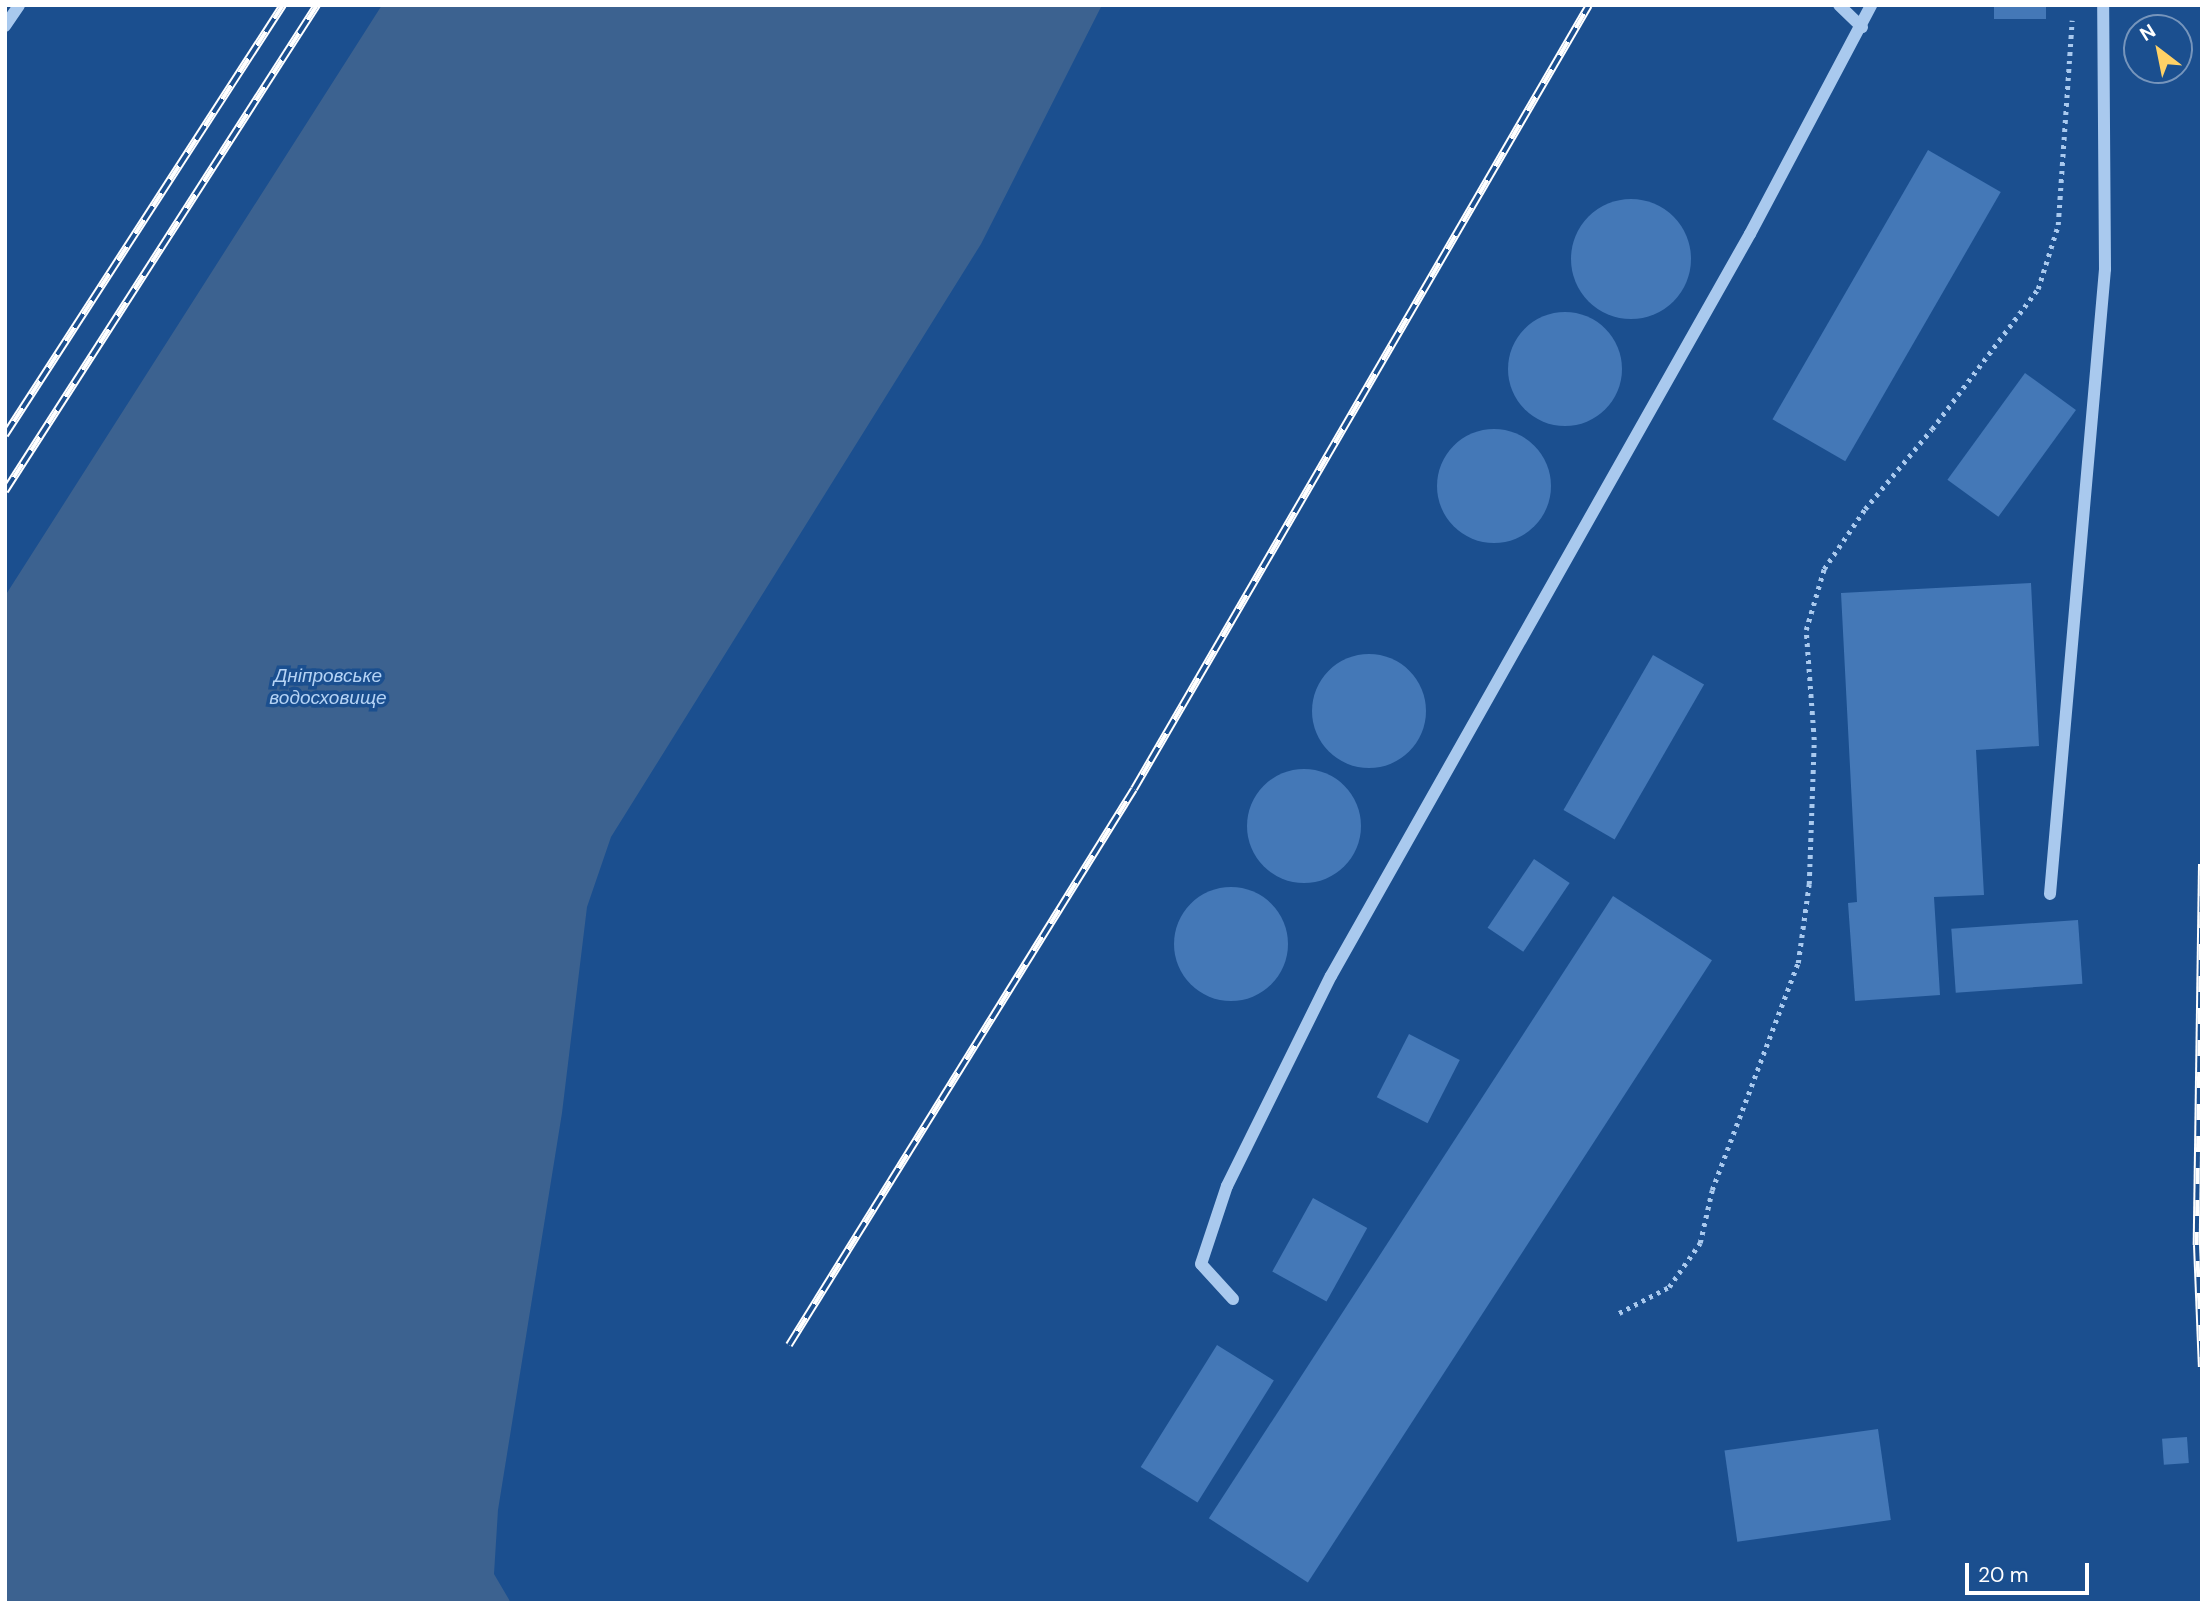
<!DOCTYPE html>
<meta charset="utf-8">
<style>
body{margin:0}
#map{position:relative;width:2207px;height:1608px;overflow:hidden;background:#1b4f8f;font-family:"DM Sans",sans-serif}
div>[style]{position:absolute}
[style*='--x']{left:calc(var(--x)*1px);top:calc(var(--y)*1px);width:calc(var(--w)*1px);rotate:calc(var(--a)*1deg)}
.water>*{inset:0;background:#3c6290}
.building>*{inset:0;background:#4478b7;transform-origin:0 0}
.round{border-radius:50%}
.path>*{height:4.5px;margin-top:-2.25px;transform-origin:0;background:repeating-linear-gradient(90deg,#a9c9ee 0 3.5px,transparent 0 8.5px)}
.minor>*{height:12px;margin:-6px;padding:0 6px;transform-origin:6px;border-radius:6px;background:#a9c9ee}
.rail>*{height:8px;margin-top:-4px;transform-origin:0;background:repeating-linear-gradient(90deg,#1b4f8f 0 16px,#fff 0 32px);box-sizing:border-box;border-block:2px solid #fff}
span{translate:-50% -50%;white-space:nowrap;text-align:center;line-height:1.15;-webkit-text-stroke:7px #1b4f8f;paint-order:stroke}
.water-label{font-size:19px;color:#b5d3f5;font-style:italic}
.frame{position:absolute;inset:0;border:7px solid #fff;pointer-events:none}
.north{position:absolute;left:2123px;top:14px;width:70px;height:70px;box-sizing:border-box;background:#1b4f8f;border:2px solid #7695bc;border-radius:50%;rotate:328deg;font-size:19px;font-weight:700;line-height:28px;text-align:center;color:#fff}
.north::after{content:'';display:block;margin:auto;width:24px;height:32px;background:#ffd166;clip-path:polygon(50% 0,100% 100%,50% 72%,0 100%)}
.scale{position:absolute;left:1965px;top:1563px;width:124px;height:32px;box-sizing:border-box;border:4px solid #fff;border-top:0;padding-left:9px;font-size:21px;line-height:24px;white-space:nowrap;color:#fff;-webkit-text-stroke:5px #1b4f8f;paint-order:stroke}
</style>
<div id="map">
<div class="water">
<i style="clip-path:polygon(382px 5px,1102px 5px,981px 244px,611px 837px,587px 907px,562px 1113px,498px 1510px,494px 1574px,511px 1603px,5px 1603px,5px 596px)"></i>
</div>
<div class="building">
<i style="left:1994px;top:5px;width:52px;height:14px"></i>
<i style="left:1928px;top:150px;width:84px;height:311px;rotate:30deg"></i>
<i class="round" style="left:1571px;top:199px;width:120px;height:120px"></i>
<i class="round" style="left:1508px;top:312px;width:114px;height:114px"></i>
<i style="left:2025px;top:373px;width:63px;height:132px;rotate:36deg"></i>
<i class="round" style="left:1437px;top:429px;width:114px;height:114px"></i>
<i style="clip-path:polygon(2031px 583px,2039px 746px,1976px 750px,1984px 895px,1934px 897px,1940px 995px,1855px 1001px,1848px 903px,1857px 902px,1841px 593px)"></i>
<i class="round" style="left:1312px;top:654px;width:114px;height:114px"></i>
<i style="left:1653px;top:655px;width:59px;height:179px;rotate:30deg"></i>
<i class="round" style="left:1247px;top:769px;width:114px;height:114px"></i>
<i style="left:1534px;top:859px;width:43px;height:83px;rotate:34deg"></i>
<i class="round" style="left:1174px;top:887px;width:114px;height:114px"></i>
<i style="left:1613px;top:896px;width:118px;height:742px;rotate:33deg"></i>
<i style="left:2078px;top:920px;width:64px;height:127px;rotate:86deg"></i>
<i style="left:1409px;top:1034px;width:57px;height:71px;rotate:27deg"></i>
<i style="left:1313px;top:1198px;width:62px;height:84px;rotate:29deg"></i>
<i style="left:1217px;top:1345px;width:67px;height:144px;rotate:32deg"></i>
<i style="left:1878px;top:1429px;width:92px;height:155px;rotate:82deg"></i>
<i style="left:2187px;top:1437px;width:26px;height:25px;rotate:86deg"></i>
</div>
<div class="path">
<i style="--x:1619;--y:1313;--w:56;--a:-27.5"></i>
<i style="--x:1669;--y:1287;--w:54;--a:-54.8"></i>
<i style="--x:1700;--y:1243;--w:54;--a:-77.2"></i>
<i style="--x:1712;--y:1190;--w:243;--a:-69.3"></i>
<i style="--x:1798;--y:963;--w:80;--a:-82.1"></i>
<i style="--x:1809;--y:884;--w:144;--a:-88"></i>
<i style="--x:1814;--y:740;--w:110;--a:-94.2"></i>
<i style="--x:1806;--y:630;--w:64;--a:-73.6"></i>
<i style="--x:1824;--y:569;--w:73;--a:-55.7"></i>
<i style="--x:1865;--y:509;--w:104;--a:-50.1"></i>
<i style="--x:1932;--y:429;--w:176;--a:-52.9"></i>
<i style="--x:2038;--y:289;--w:67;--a:-72.6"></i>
<i style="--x:2058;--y:225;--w:205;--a:-86.1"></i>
</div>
<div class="minor">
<i style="--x:1839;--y:5;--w:32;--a:44"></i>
<i style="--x:5;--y:26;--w:25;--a:-56"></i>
<i style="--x:2050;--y:894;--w:627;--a:-84.97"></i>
<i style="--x:2105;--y:269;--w:264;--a:-90.4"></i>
<i style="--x:1233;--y:1299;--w:47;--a:-132.4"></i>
<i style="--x:1201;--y:1264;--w:82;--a:-71.6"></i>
<i style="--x:1227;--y:1186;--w:234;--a:-63.7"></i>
<i style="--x:1331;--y:976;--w:852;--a:-60.55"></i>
<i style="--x:1750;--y:234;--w:259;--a:-62.1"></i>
</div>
<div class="rail">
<i style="--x:5;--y:435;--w:512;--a:-57.12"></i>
<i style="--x:5;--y:491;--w:578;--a:-57.3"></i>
<i style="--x:2202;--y:864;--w:381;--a:90.8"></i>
<i style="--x:2197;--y:1245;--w:122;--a:87.7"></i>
<i style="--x:789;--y:1345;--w:654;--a:-58.18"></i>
<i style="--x:1134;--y:789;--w:906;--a:-59.87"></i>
</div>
<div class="water-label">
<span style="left:328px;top:687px">Дніпровське<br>водосховище</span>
</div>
<div class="frame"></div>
<div class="north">N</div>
<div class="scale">20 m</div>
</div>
